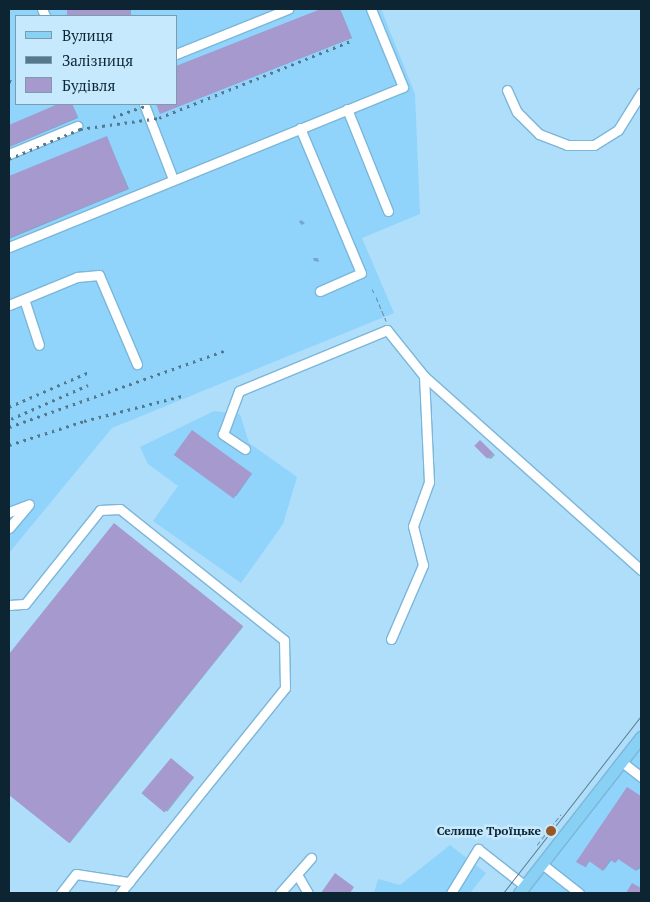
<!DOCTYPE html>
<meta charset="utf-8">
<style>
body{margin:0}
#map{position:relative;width:650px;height:902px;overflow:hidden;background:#afdefa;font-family:"PT Serif",serif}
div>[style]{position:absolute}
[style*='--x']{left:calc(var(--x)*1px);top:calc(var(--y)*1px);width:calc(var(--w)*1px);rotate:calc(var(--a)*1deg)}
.built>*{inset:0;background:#90d3fb}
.shadow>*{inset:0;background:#0003;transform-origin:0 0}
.building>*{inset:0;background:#a599ce;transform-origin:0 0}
.path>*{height:1px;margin-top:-0.5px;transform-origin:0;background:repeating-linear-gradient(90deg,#698fa4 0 5px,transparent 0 7.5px)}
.roads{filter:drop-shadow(1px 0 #7cb6d8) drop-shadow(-1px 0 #7cb6d8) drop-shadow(0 1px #7cb6d8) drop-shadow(0 -1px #7cb6d8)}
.minor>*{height:9px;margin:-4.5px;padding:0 4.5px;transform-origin:4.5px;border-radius:4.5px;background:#fff}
.major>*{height:11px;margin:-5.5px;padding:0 5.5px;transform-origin:5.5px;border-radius:5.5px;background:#88d1f5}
.tram>*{height:1px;margin:-0.5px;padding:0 0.5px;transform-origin:0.5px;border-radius:0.5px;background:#56788c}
.rail>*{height:2.5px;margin-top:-1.25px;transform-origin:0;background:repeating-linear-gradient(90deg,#56788c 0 2.5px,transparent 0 7.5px)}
.dots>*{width:14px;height:14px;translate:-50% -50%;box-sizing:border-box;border:2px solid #c6e9fe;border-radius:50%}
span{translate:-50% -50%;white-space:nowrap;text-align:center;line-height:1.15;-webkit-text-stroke:5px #c6e9fe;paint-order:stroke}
.poi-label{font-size:12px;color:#0d2532;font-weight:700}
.right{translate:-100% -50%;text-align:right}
.frame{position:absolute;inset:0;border:10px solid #0d2532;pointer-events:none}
.legend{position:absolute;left:15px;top:15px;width:162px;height:90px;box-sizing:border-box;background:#c6e9fe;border:1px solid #7c9bac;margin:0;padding:6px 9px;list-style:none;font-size:15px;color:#0d2532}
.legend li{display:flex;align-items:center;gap:10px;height:25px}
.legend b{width:25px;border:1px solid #7c9bac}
</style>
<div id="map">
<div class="built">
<i style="clip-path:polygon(evenodd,9px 9px,381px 9px,415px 94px,420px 214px,362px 238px,394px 313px,112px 428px,9px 553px,9px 9px,16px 16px,176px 16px,176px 104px,16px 104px,16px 16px)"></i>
<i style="clip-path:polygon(214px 411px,240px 414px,249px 443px,297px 477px,283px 524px,241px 583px,153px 521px,178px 486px,148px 464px,140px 447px)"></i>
<i style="clip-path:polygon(641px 746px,641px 893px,526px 893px,547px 867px)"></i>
<i style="clip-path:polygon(450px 845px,486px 873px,470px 893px,374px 893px,378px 879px,400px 885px)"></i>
</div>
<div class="shadow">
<i style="left:69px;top:9px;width:62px;height:8px"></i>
<i style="clip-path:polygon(324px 9px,340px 9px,352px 38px,161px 113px,157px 104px,176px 104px,176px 68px)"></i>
<i style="clip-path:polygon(61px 104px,72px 104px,78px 118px,9px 147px,9px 126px)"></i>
<i style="clip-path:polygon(107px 138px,129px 189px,9px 239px,9px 178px)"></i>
<i style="clip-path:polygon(301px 220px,305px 223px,302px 225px,299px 222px)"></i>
<i style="clip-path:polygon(313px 258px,318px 258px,319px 262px,314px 261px)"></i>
<i style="left:192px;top:432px;width:73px;height:27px;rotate:35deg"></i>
<i style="clip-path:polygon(482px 443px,495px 455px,491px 459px,488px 458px)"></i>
<i style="clip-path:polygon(114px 524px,243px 627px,70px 843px,9px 794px,9px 656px)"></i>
<i style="left:171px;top:760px;width:29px;height:43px;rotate:38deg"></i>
<i style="clip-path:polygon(627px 788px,641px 798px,641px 867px,638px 870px,619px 858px,616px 862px,612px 859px,604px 870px,590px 860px,586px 867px,578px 862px)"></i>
</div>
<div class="building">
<i style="left:67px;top:9px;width:64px;height:8px"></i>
<i style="clip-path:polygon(321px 9px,340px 9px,352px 38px,160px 114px,156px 104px,176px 104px,176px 66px)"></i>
<i style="clip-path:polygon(58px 104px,72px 104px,78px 117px,9px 147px,9px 125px)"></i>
<i style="clip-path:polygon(107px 136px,128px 189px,9px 238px,9px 176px)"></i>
<i style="left:192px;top:430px;width:74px;height:31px;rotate:36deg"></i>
<i style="left:480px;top:440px;width:18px;height:8px;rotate:45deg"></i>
<i style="clip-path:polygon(114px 523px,243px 626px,69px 843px,9px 795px,9px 654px)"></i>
<i style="left:171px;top:758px;width:30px;height:46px;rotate:40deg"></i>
<i style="clip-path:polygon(627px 787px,641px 796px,641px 864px,636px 871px,618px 859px,615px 863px,610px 860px,603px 871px,589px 861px,585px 867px,576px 862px)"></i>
<i style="clip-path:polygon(335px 873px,354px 887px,350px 893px,321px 893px)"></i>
<i style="clip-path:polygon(632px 883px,641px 888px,641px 893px,626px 893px)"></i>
</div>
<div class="path">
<i style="--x:372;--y:289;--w:4;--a:63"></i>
<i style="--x:376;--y:297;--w:26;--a:67"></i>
<i style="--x:537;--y:845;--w:39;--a:-52"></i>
</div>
<div class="roads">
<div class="minor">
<i style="--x:42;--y:9;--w:8;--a:67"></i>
<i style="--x:176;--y:54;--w:121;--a:-21.9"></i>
<i style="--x:507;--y:90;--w:24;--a:66"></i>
<i style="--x:517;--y:112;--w:31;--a:45"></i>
<i style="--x:539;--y:134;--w:30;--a:21"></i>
<i style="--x:567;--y:145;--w:27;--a:0"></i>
<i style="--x:594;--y:145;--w:28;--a:-32"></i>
<i style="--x:618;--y:130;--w:44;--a:-58.1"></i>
<i style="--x:144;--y:104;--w:80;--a:68.9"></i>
<i style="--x:347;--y:109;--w:110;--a:68.1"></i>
<i style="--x:300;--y:128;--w:157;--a:67.2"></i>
<i style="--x:361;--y:273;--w:45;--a:156.3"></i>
<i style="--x:9;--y:154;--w:74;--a:-22.4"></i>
<i style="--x:9;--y:247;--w:425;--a:-22.1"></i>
<i style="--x:403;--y:87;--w:84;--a:-112.3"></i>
<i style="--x:24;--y:299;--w:48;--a:71.9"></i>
<i style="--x:9;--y:305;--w:74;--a:-22.4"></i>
<i style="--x:77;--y:277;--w:22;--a:-5"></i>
<i style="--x:99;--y:275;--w:97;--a:66.9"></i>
<i style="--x:245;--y:449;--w:27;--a:-146"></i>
<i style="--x:223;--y:434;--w:46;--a:-69.6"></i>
<i style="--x:239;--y:391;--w:160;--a:-22.4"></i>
<i style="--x:387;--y:330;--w:59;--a:51.2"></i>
<i style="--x:424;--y:376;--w:291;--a:41.8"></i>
<i style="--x:9;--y:512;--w:19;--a:-21"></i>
<i style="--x:9;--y:528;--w:31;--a:-50"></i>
<i style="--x:9;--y:605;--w:16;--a:-4"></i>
<i style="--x:25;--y:604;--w:120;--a:-51.4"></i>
<i style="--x:100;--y:510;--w:20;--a:-3"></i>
<i style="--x:120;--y:509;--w:210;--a:38.6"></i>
<i style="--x:284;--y:640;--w:48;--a:88.8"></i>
<i style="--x:285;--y:688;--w:263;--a:128.8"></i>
<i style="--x:391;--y:639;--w:81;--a:-66.6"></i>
<i style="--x:423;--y:565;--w:40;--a:-104.4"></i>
<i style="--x:413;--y:526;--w:47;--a:-70"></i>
<i style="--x:429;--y:482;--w:106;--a:-92.7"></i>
<i style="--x:622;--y:762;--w:24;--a:38"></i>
<i style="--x:542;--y:864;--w:47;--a:38.1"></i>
<i style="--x:298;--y:876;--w:20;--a:60"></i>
<i style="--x:61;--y:893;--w:24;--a:-52"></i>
<i style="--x:76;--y:874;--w:54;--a:8.6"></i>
<i style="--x:280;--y:893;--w:47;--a:-48.5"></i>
<i style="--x:451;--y:893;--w:52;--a:-58.5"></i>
<i style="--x:478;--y:849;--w:60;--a:38.2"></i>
</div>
<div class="major">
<i style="--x:519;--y:893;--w:198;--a:-52"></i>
</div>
</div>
<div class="tram">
<i style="--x:503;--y:893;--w:224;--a:-52.1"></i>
</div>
<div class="rail">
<i style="--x:9;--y:81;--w:7;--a:8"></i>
<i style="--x:113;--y:117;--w:36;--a:-19"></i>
<i style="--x:80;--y:129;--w:80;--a:-7.9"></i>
<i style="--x:159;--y:118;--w:209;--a:-21.9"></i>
<i style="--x:9;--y:159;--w:82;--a:-22.8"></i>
<i style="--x:9;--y:407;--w:87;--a:-23.6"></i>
<i style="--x:11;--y:419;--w:84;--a:-23.8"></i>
<i style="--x:9;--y:427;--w:231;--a:-19.5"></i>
<i style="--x:9;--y:445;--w:79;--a:-17.7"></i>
<i style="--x:84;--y:421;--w:105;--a:-14.3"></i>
</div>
<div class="dots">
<i style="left:551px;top:831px;background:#995724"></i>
</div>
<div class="poi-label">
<span class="right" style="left:541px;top:831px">Селище Троїцьке</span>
</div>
<div class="frame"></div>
<ul class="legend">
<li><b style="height:6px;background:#88d1f5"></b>Вулиця</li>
<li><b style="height:6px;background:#56788c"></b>Залізниця</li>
<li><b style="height:14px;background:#a599ce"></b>Будівля</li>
</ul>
</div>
